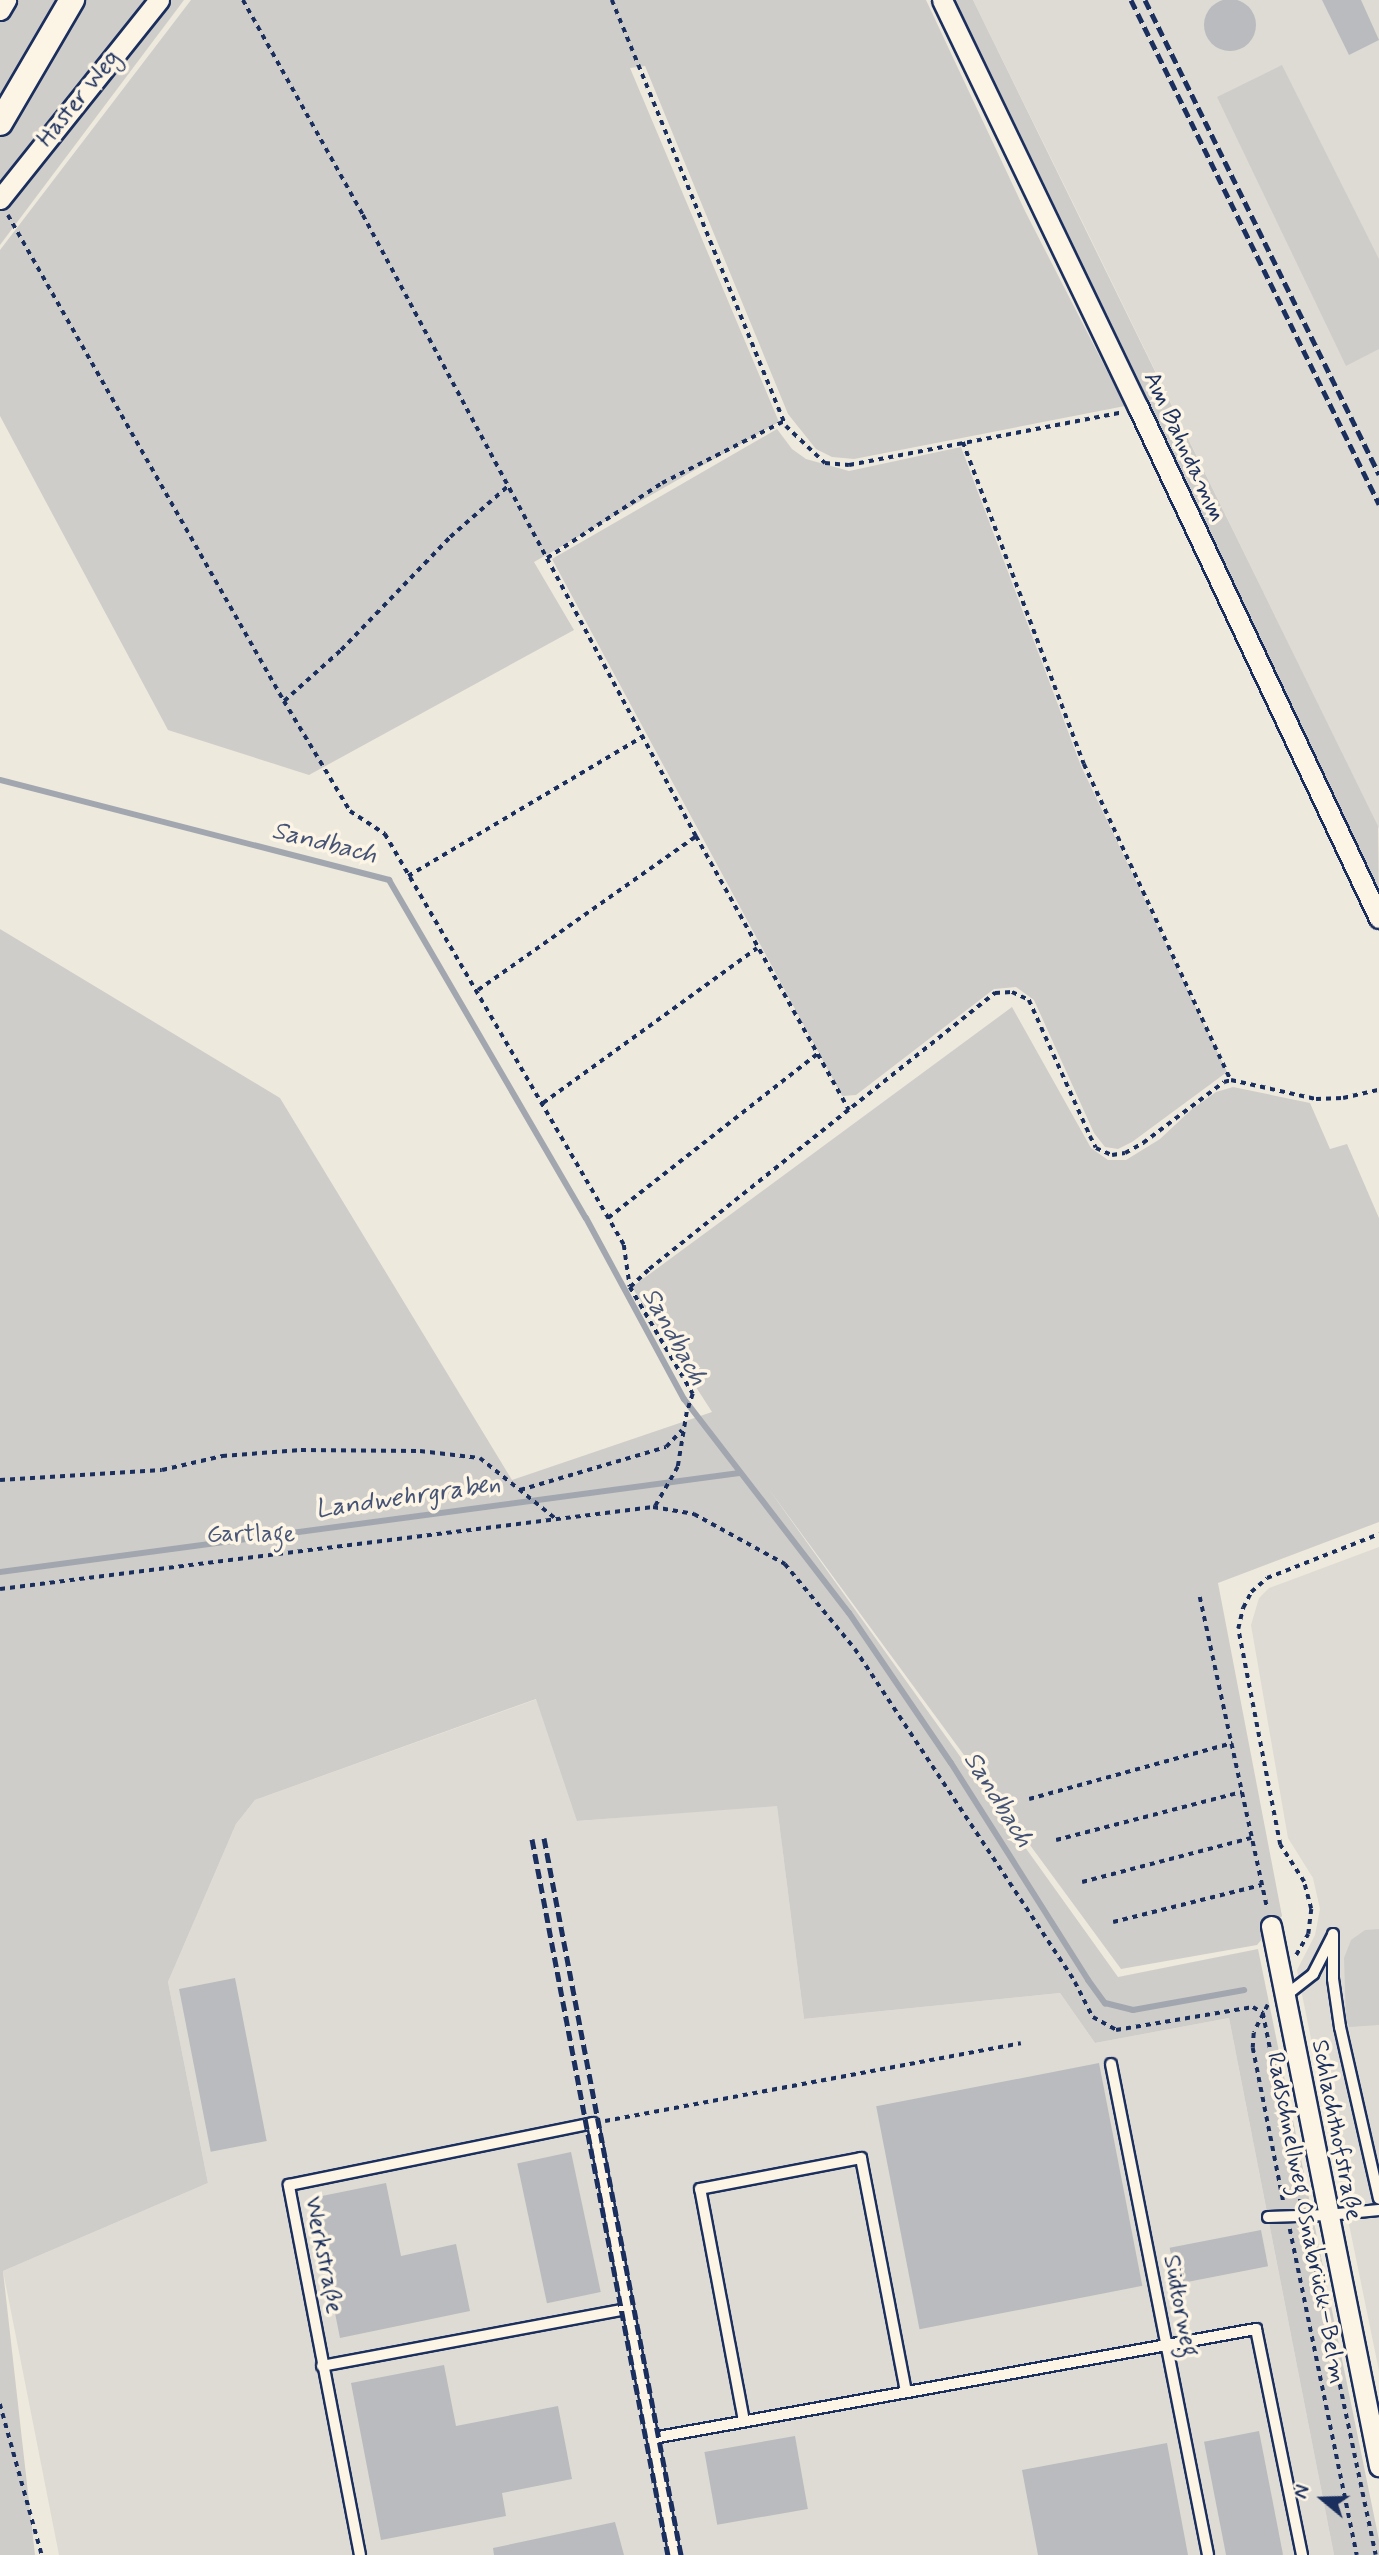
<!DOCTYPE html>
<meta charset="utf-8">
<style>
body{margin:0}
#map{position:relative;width:1379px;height:2555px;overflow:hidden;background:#eee9dd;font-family:Mynerve,sans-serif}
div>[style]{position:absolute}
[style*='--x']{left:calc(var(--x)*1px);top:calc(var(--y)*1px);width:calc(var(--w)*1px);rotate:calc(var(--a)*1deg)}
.built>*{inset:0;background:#dedbd4}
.green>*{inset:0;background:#cfcdca}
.stream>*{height:6px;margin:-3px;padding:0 3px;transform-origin:3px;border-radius:3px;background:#a2a7af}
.building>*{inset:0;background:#babbbe;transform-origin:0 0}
.round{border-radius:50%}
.path>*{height:3.5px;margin-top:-1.75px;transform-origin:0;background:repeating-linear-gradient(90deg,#1b2f5e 0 5px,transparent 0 10px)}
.roads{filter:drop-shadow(2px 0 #1b2f5e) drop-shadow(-2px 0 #1b2f5e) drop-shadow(0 2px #1b2f5e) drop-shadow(0 -2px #1b2f5e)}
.service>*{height:10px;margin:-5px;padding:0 5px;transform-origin:5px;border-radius:5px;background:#fcf5e5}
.minor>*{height:19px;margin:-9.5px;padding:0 9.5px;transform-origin:9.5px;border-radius:9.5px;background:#fcf5e5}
.tertiary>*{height:24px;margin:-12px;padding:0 12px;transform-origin:12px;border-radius:12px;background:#fcf5e5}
.rail>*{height:5px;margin-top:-2.5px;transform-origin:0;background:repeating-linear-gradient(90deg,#1b2f5e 0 10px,transparent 0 15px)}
span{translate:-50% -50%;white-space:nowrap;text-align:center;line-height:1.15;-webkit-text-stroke:7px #fcf5e5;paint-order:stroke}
.street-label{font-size:24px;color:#1b2f5e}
.park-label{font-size:24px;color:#485679}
.water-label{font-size:26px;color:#445376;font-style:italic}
.north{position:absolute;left:1288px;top:2464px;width:70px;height:70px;-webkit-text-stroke:5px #fcf5e5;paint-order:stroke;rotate:289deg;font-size:19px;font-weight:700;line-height:28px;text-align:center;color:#1b2f5e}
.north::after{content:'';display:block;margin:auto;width:24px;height:32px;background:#1b2f5e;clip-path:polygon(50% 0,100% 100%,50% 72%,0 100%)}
</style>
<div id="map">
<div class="built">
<i style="clip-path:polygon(973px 0,1379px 0,1379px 829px,1085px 227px)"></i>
<i style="clip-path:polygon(1379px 1547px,1379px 2371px,1297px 1970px,1315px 1935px,1320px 1909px,1313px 1878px,1288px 1838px,1251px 1625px,1259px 1598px,1269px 1588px)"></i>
<i style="clip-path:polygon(537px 1699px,578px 1821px,777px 1805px,804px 2019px,1060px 1993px,1095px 2043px,1229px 2018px,1334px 2555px,59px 2555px,3px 2271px,208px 2183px,168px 1982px,236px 1824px,255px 1800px)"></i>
</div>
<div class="green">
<i style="clip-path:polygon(13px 0,184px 0,0 245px,0 21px)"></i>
<i style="clip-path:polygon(191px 0,926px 0,1025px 211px,1125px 406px,854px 459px,832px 457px,816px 449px,788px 414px,645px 66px,630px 68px,779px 422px,534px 562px,574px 630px,309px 775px,168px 730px,0 416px,0 250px)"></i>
<i style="clip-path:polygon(950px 0,973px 0,1378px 826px,1379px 900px)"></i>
<i style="clip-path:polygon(1282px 65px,1379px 259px,1379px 349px,1346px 366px,1217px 97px)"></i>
<i style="clip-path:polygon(777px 429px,792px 449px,806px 459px,849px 471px,961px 447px,1081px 766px,1227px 1072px,1132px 1142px,1118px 1149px,1105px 1147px,1094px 1133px,1034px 1000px,1016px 987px,994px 989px,856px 1095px,842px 1096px,552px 559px)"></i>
<i style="clip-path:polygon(0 929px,280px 1098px,512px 1480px,712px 1412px,632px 1287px,1012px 1007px,1091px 1148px,1108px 1160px,1126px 1160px,1160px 1139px,1191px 1110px,1216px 1092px,1233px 1087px,1310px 1103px,1330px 1149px,1347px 1144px,1379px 1218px,1379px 1522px,1218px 1583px,1282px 1916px,1257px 1945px,1121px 1969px,768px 1488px,1118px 1977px,1258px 1949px,1379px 2540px,1379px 2555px,1334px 2555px,1229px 2018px,1095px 2043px,1060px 1993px,804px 2019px,777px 1806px,577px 1821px,536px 1699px,255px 1800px,236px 1824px,168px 1982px,208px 2183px,3px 2271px,35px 2555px,0 2555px)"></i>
<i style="clip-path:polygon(1379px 1929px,1379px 2025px,1349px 2027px,1346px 2021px,1344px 1958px,1351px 1940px,1365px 1930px)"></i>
</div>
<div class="stream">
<i style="--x:0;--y:780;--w:402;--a:14.4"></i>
<i style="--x:389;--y:880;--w:391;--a:59.8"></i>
<i style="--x:586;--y:1218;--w:206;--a:61.6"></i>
<i style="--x:684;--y:1399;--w:270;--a:52.4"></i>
<i style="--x:849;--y:1613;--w:181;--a:55.8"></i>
<i style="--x:951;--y:1763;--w:257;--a:57.7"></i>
<i style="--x:1088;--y:1980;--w:29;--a:54"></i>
<i style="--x:1105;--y:2003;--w:29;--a:14"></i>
<i style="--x:1133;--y:2010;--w:113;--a:-10.2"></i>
<i style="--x:0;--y:1572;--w:746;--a:-7.63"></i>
</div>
<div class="building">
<i class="round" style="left:1204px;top:-1px;width:52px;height:52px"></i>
<i style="clip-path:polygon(1322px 0,1361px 0,1379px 40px,1349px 55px)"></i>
<i style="left:235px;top:1978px;width:166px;height:57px;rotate:79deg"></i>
<i style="left:1099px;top:2063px;width:227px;height:227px;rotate:79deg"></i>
<i style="left:571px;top:2152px;width:143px;height:55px;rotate:78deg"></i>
<i style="clip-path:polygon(386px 2183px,401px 2256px,456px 2244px,470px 2311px,340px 2338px,312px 2198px)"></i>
<i style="left:1261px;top:2230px;width:37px;height:93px;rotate:79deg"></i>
<i style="clip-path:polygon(444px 2365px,456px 2426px,558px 2406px,572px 2479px,502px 2493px,506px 2516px,381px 2540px,351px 2383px)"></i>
<i style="left:1259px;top:2431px;width:126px;height:56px;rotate:79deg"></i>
<i style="left:795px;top:2436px;width:74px;height:92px;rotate:80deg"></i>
<i style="clip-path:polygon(1167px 2443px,1188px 2555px,1038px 2555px,1022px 2470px)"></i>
<i style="clip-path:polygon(615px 2522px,624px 2555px,494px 2555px,493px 2548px)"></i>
</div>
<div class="path">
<i style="--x:243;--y:0;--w:246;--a:60.8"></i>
<i style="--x:363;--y:215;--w:705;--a:61.8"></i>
<i style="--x:696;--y:836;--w:314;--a:60.8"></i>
<i style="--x:612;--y:0;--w:460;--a:67.8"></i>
<i style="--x:786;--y:426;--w:54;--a:43.5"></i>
<i style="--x:825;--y:463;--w:24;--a:5"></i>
<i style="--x:849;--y:465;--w:276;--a:-10.9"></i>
<i style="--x:8;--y:215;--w:559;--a:60.41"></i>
<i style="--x:284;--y:701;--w:128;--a:59"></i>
<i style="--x:350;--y:811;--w:42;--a:33.3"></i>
<i style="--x:385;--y:834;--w:475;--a:59.8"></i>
<i style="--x:624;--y:1245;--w:42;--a:81.9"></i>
<i style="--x:630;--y:1287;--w:124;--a:59.5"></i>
<i style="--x:693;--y:1394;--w:19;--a:108"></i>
<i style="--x:687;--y:1412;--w:56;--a:99.3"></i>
<i style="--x:678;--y:1467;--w:46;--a:119.9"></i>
<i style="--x:963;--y:442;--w:344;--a:69.4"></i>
<i style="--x:1084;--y:764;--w:349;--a:65.1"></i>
<i style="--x:547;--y:558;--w:137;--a:-33.1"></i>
<i style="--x:662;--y:483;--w:137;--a:-26.9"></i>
<i style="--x:284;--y:701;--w:76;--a:-41.8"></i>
<i style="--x:341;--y:650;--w:157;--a:-46"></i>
<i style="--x:450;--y:537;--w:76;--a:-41.3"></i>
<i style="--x:408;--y:876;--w:274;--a:-30.7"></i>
<i style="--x:478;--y:990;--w:267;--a:-35.2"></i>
<i style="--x:543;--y:1103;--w:264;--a:-35.9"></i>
<i style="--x:608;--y:1218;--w:266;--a:-38.1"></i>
<i style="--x:630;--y:1287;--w:26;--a:-43"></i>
<i style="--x:649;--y:1269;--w:443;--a:-38.6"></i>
<i style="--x:995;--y:993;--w:17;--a:-3"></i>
<i style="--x:1012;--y:992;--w:19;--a:25"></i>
<i style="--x:1029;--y:1000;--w:149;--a:65.8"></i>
<i style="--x:1090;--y:1136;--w:13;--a:63"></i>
<i style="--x:1096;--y:1148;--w:17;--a:24"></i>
<i style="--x:1112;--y:1155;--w:13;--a:-9"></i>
<i style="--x:1125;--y:1153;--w:21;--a:-29"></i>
<i style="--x:1143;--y:1143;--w:101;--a:-37"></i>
<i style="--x:1224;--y:1082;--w:7;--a:-16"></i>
<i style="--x:1231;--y:1080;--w:87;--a:12.6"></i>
<i style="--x:1316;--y:1099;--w:27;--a:-2"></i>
<i style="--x:1343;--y:1098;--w:37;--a:-13"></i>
<i style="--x:0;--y:1480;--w:162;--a:-3.5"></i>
<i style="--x:162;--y:1470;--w:62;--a:-13.1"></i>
<i style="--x:222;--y:1456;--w:79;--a:-4.3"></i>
<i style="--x:301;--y:1450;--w:119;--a:0.5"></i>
<i style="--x:420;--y:1451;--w:60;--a:6.7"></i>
<i style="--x:480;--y:1458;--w:96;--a:38.7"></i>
<i style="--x:520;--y:1490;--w:152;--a:-16.4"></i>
<i style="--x:666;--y:1447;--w:23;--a:-47"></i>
<i style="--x:0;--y:1589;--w:658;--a:-7.16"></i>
<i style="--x:653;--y:1507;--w:42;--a:9.7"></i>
<i style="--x:694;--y:1514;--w:104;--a:28.8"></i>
<i style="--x:785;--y:1564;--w:110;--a:50.5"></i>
<i style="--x:855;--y:1649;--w:399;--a:56.5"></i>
<i style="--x:1075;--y:1982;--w:39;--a:63"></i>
<i style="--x:1093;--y:2017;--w:26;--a:29"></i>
<i style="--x:1116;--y:2030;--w:139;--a:-9.5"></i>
<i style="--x:1253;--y:2007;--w:12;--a:31"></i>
<i style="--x:1263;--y:2013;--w:194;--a:78.7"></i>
<i style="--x:1200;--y:1597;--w:317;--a:77.8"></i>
<i style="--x:1029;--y:1799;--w:211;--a:-15.4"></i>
<i style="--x:1056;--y:1840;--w:192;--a:-14.5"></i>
<i style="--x:1082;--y:1882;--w:175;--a:-14.6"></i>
<i style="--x:1113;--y:1922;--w:153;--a:-14"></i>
<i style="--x:1296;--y:1955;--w:24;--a:-60"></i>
<i style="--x:1308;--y:1934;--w:25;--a:-83"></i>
<i style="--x:1311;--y:1909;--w:28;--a:-105"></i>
<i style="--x:1304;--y:1882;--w:44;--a:-123"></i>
<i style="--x:1280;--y:1845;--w:220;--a:-101"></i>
<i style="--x:1238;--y:1629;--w:22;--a:-77"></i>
<i style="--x:1243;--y:1608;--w:18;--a:-63"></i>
<i style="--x:1251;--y:1592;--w:21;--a:-41"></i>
<i style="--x:1267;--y:1578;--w:120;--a:-21.4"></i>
<i style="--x:1268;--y:2005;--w:31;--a:117"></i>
<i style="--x:1254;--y:2033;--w:15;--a:94"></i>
<i style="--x:1253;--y:2048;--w:159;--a:78.8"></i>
<i style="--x:605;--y:2121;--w:423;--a:-10.6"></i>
<i style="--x:1307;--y:2228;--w:334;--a:78.1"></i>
<i style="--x:1290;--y:2229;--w:333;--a:78.4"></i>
<i style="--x:0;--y:2404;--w:157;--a:74.5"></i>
</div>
<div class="roads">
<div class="service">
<i style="--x:1333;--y:1934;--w:45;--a:90"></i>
<i style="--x:1333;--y:1979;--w:49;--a:81.7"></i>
<i style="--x:1340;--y:2027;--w:176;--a:77.2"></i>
<i style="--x:1285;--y:1996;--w:36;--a:-38"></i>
<i style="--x:1313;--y:1974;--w:42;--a:-62.8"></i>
<i style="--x:1111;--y:2064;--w:500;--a:78.82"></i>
<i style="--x:1268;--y:2217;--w:60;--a:-1.9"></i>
<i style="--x:1328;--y:2215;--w:51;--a:-5.6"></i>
<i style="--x:322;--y:2366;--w:311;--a:-10.6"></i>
<i style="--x:744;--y:2421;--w:236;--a:-100.7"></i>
<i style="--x:700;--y:2189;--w:164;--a:-10.9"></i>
<i style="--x:861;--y:2158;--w:238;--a:79.1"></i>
<i style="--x:653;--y:2438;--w:613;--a:-10.25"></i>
<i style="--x:1256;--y:2329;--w:231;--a:78.5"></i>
<i style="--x:360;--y:2555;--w:377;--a:-100.9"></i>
<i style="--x:289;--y:2185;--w:310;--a:-11.5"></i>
<i style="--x:593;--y:2123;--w:440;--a:79.3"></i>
</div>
<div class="minor">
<i style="--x:942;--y:0;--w:452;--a:64.3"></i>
<i style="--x:1138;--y:407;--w:565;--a:64.75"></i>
<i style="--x:0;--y:10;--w:12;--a:-59"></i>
<i style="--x:0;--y:199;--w:255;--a:-51.4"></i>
<i style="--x:1271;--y:1926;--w:551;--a:78.69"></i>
</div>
<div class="tertiary">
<i style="--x:0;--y:123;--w:143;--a:-59.7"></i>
</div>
</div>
<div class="rail">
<i style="--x:1131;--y:0;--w:562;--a:63.8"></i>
<i style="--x:1145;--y:0;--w:529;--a:63.73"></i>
<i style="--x:544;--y:1838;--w:730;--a:79.18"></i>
<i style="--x:532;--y:1839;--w:729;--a:79.25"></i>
</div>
<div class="street-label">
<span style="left:79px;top:99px;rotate:-51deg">Haster Weg</span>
<span style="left:1184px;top:447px;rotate:65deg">Am Bahndamm</span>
<span style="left:1336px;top:2130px;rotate:79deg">Schlachthofstraße</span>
<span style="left:1306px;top:2218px;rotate:79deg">Radschnellweg Osnabrück–Belm</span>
<span style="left:323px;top:2255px;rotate:79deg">Werkstraße</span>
<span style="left:1180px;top:2306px;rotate:79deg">Südtorweg</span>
</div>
<div class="park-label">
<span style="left:251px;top:1535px">Gartlage</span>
</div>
<div class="water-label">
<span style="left:324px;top:844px;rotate:14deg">Sandbach</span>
<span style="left:673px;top:1337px;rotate:61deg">Sandbach</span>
<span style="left:408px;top:1498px;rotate:-8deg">Landwehrgraben</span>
<span style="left:997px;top:1800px;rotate:58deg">Sandbach</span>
</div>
<div class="north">N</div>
</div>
